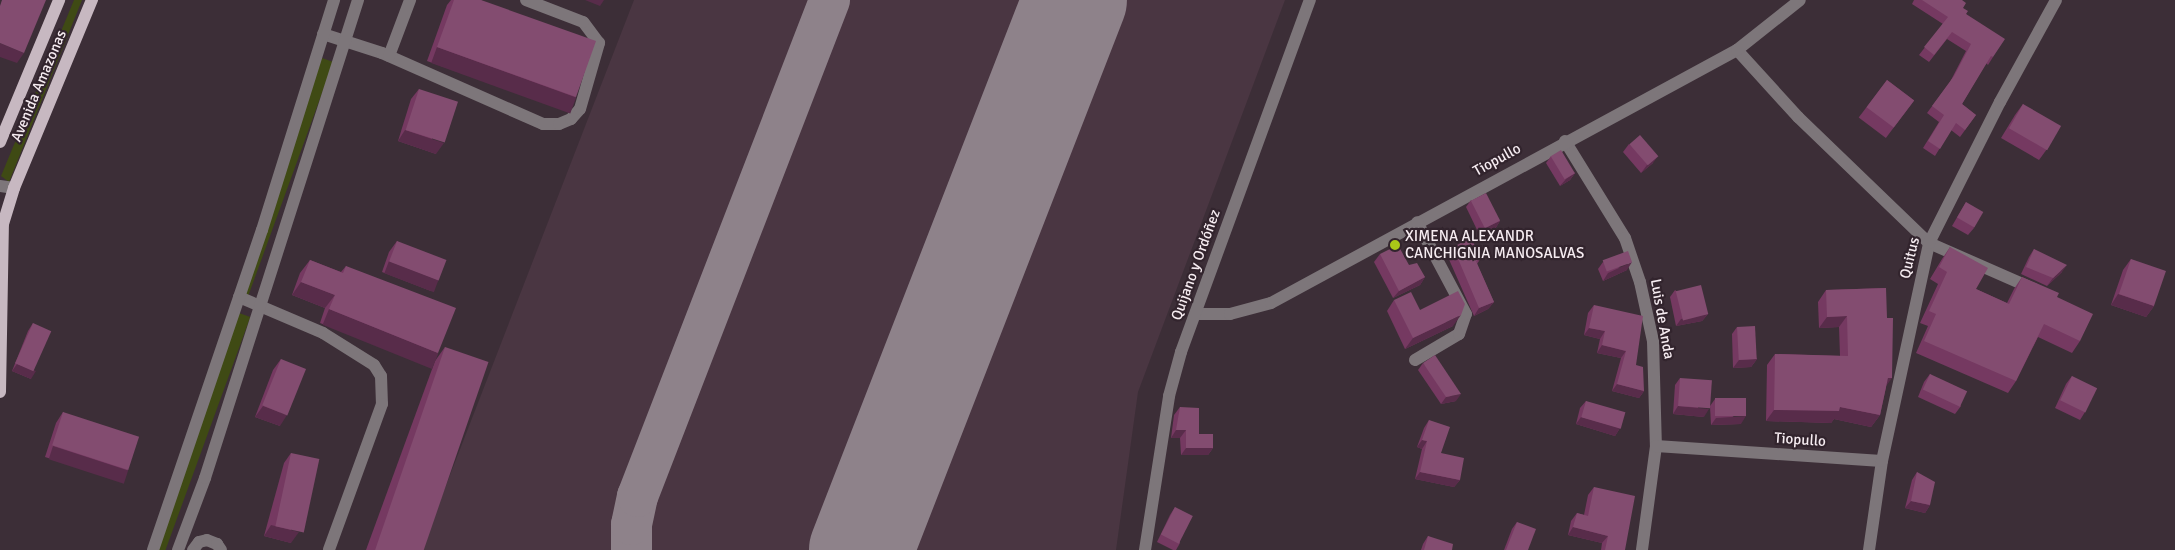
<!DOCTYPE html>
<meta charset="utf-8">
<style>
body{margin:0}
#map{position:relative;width:2175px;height:550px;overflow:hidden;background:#3c2e37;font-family:Signika,sans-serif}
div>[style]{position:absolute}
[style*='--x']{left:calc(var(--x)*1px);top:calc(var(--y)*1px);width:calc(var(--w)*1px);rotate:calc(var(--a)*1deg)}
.built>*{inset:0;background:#4a3642}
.green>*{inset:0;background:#3f4a14;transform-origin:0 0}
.taxiway>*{height:41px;margin:-20.5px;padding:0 20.5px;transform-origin:20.5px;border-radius:20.5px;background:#8e828a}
.runway>*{height:104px;margin:-52px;padding:0 52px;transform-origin:52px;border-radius:52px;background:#8e828a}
.minor>*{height:12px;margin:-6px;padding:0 6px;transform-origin:6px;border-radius:6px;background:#7d767a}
.major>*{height:12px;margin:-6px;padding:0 6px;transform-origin:6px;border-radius:6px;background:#c7b8c1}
.wall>*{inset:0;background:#753961;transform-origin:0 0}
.shaded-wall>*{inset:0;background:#582c4a;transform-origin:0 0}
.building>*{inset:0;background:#834c70;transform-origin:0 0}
.dots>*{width:14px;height:14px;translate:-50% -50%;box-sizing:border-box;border:2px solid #32242d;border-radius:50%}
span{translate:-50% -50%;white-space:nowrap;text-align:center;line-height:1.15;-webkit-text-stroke:4.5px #32242d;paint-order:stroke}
.street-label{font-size:15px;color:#f6ecf1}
.poi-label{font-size:15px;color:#f6ecf1}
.left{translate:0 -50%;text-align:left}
</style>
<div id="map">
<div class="built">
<i style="clip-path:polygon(634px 0,1285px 0,1138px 392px,1116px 550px,421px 550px)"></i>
</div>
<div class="green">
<i style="clip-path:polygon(74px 0,82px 0,9px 182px,1px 176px)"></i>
<i style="left:322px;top:58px;width:12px;height:248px;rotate:20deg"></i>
<i style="left:239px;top:313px;width:12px;height:250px;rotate:20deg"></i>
</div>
<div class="taxiway">
<i style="--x:631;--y:550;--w:26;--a:-90"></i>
<i style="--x:631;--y:524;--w:29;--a:-78"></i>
<i style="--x:637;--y:496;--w:532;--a:-68.84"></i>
</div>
<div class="runway">
<i style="--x:861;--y:550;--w:590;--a:-68.74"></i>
</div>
<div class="minor">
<i style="--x:323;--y:34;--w:62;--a:17.9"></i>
<i style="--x:382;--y:53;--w:176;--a:23.8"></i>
<i style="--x:543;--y:124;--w:16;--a:0"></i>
<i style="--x:559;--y:124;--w:13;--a:-23"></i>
<i style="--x:571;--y:119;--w:13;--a:-48"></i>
<i style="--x:580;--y:109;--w:69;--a:-73.9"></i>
<i style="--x:599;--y:43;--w:26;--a:-127"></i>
<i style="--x:583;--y:22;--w:61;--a:-158.9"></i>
<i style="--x:1737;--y:50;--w:91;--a:47.7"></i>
<i style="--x:1798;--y:117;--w:182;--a:43.9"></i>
<i style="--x:1929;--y:243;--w:115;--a:23.7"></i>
<i style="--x:389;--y:56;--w:60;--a:-69.4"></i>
<i style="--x:1565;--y:141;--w:114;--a:58.3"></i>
<i style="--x:1625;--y:238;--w:46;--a:71.2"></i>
<i style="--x:1640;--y:282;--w:60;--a:77.6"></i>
<i style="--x:1653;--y:341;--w:105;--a:88.4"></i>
<i style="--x:1656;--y:446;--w:105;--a:97.7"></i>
<i style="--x:0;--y:186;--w:14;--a:8"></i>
<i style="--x:239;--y:297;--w:91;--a:23.2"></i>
<i style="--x:323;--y:333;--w:60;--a:32.1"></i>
<i style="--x:374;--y:365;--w:13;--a:58"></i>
<i style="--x:381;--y:376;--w:28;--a:88"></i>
<i style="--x:382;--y:404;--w:155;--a:110"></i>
<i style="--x:1196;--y:314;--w:34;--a:0"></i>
<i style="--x:1230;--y:314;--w:42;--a:-15"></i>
<i style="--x:1271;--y:303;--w:530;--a:-28.5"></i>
<i style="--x:1737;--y:50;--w:80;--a:-38.4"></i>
<i style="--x:1415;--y:360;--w:51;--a:-30.6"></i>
<i style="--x:1459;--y:334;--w:21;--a:-71"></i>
<i style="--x:1466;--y:314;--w:104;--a:-118"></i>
<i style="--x:1656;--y:446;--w:226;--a:3.8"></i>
<i style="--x:153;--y:550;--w:338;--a:-71.2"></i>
<i style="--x:262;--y:230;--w:241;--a:-72.6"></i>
<i style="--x:178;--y:550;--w:77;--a:-69.4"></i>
<i style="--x:205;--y:478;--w:502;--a:-72.25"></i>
<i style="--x:193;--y:550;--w:10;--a:-53"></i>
<i style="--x:199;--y:542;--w:8;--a:-14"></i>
<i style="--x:207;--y:540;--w:11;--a:22"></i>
<i style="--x:217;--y:544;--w:7;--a:56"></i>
<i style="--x:1145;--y:550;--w:156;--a:-81.1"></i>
<i style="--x:1169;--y:396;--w:46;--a:-74.7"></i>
<i style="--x:1181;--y:352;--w:375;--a:-69.9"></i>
<i style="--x:1869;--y:550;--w:90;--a:-81.7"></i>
<i style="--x:1882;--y:461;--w:223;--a:-77.8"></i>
<i style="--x:1929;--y:243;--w:158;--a:-63.3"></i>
<i style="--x:2000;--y:102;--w:116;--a:-61.2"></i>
</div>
<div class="major">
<i style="--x:0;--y:142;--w:154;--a:-67.4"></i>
<i style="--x:0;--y:392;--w:168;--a:-89"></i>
<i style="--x:3;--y:224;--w:38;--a:-73"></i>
<i style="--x:14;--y:188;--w:204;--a:-67.5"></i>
</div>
<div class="wall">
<i style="clip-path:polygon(451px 0,481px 0,576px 97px,566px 111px,427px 61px,447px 5px)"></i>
<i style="clip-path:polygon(1914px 0,1962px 0,1963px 8px,1966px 14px,1993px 57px,1988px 65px,1986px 63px,1962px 104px,1976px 115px,1960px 137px,1951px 130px,1935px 156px,1923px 148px,1939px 122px,1927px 113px,1950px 82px,1966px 51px,1947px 39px,1929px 62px,1919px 55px,1943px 24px,1912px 4px)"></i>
<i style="left:1887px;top:80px;width:34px;height:47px;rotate:37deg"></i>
<i style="clip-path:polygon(419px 89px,436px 154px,398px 141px,411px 99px)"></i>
<i style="clip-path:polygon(2023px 104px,2047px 149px,2039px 160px,2001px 138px,2015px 115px)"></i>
<i style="clip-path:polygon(1629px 144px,1653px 163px,1641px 173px,1623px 152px)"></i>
<i style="clip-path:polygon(1551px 156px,1575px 173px,1570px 180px,1560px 186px,1546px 163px)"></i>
<i style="clip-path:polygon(1471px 200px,1500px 221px,1495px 229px,1480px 236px,1466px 207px)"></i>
<i style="clip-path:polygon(1966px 202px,1974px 228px,1968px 235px,1952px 226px)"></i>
<i style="clip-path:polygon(397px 241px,438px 280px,431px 291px,382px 272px,389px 252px)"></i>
<i style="clip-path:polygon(1453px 247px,1481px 258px,1477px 264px,1494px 302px,1488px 309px,1474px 316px,1447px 255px)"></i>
<i style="clip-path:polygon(1950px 247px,1976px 289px,2007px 303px,2014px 289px,2022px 277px,2057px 297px,2080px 341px,2072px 353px,2038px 337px,2016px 381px,2008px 393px,1916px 353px,1928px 326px,1920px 323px,1938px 284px,1930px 279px,1942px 259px)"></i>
<i style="clip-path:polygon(2034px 249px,2062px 272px,2047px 286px,2021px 274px,2029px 257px)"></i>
<i style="clip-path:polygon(1380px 254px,1409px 265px,1425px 277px,1420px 285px,1393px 298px,1374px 262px)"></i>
<i style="clip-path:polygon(2131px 259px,2154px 306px,2146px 317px,2111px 305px,2123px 270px)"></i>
<i style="clip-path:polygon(310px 260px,341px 272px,346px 266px,438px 353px,429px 366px,320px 323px,325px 308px,292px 295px,300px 273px)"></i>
<i style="clip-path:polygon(1603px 262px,1627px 270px,1603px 281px,1598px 269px)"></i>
<i style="clip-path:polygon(1886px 288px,1886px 387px,1880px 415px,1871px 427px,1834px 419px,1831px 423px,1766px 421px,1767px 365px,1775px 354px,1840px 356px,1839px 327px,1819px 328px,1818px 302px,1826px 290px)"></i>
<i style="clip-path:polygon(1675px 290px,1708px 314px,1702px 321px,1676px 326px,1670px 297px)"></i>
<i style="clip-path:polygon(1394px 300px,1420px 310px,1453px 326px,1405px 349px,1387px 311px)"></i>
<i style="clip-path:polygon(1594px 305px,1636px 365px,1644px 391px,1639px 398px,1612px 391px,1621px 358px,1597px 353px,1600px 339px,1584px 335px,1588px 313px)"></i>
<i style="clip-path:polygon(33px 323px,31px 379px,12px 371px,28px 331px)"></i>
<i style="clip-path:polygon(1737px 327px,1757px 359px,1751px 367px,1733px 368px,1732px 334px)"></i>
<i style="clip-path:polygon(445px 347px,418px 550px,366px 550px,435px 361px)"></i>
<i style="clip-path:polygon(281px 359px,280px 426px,255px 417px,273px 370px)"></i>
<i style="clip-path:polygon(1423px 363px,1456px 401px,1441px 404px,1418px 370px)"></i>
<i style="clip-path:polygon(1930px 374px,1961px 406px,1955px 414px,1918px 397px,1924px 382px)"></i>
<i style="clip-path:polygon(2072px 376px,2085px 412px,2080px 420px,2055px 408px,2066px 384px)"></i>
<i style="clip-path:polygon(1680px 378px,1704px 417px,1673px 414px,1675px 385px)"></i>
<i style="clip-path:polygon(1715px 399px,1741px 424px,1711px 425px,1710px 406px)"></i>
<i style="clip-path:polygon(1586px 401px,1620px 428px,1615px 436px,1576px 424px,1580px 408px)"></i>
<i style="clip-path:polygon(1180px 407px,1199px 434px,1213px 448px,1208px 455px,1181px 455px,1180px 438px,1171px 438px,1174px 415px)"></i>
<i style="clip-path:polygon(63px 412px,128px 470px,120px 481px,45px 457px,56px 423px)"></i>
<i style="clip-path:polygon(1429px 420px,1441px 453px,1460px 480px,1454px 487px,1415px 479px,1422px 449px,1417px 447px,1424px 428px)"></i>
<i style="clip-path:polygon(291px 453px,291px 543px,264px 536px,284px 463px)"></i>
<i style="clip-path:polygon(1917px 472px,1930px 505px,1925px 513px,1905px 508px,1912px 480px)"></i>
<i style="clip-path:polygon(1594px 487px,1625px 550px,1601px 550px,1602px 543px,1568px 535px,1571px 521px,1577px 513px,1584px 515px,1588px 495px)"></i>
<i style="clip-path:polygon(1175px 507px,1180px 543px,1176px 550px,1173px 550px,1157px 542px,1170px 515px)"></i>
<i style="clip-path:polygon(1517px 522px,1528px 550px,1504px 550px,1512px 529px)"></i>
<i style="clip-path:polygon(1428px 536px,1452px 550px,1421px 550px,1423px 544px)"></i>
</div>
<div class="shaded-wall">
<i style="clip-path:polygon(585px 0,604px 0,600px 6px)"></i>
<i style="clip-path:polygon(0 43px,24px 53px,17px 63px,0 57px)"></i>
<i style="left:437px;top:47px;width:148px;height:17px;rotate:20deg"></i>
<i style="clip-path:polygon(405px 130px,444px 143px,436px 154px,398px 141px)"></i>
<i style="clip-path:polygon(1658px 156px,1653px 163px,1641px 173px,1647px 165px)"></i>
<i style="clip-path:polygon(1575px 173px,1570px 180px,1560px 186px,1566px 179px)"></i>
<i style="clip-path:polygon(1500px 221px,1495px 229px,1480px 236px,1485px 228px)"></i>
<i style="left:389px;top:261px;width:53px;height:13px;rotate:21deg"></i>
<i style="clip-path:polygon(1632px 262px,1627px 270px,1603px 281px,1608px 273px)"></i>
<i style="clip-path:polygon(2067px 265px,2062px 272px,2047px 286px,2053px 278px)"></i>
<i style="clip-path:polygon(1425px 277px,1420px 285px,1393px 298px,1399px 291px)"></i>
<i style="clip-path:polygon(301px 282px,335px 295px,325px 308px,292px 295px)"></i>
<i style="clip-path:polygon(2118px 294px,2154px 306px,2146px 317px,2111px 305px)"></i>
<i style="clip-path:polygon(1494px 302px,1488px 309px,1474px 316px,1479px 308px)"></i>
<i style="left:329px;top:309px;width:118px;height:17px;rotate:22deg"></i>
<i style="clip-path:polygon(1708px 314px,1702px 321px,1676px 326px,1681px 319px)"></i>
<i style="clip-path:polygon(1461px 315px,1453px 326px,1405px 349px,1413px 338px)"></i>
<i style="clip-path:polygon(1847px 316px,1839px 327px,1819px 328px,1827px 317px)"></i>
<i style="clip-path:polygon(1589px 328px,1605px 331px,1600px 339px,1584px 335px)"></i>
<i style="clip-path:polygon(1602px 345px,1626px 351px,1621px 358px,1597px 353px)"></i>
<i style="clip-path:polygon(1757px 359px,1751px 367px,1733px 368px,1739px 360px)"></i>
<i style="clip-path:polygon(17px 364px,36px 371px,31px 379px,12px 371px)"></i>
<i style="clip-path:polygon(1888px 378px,1892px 378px,1884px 389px)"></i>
<i style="clip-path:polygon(1617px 384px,1644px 391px,1639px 398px,1612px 391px)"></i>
<i style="clip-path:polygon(1461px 394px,1456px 401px,1441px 404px,1446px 397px)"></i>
<i style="clip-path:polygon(263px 406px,287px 415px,280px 426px,255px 417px)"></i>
<i style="clip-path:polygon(1678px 406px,1709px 409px,1704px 417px,1673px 414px)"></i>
<i style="clip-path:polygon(1840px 407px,1880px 415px,1871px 427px,1834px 419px,1831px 423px,1766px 421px,1774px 410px)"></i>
<i style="clip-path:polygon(1746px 416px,1741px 424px,1711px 425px,1716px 418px)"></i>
<i style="clip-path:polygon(1581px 417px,1620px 428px,1615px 436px,1576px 424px)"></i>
<i style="clip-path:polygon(1176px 430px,1186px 430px,1180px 438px,1171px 438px)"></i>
<i style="clip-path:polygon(1422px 440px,1427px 441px,1422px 449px,1417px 447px)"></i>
<i style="left:53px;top:446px;width:79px;height:14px;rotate:18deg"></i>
<i style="clip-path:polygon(1186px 448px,1213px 448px,1208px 455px,1181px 455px)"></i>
<i style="clip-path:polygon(1420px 472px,1460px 480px,1454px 487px,1415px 479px)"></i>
<i style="clip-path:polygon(1911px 501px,1930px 505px,1925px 513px,1905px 508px)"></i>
<i style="clip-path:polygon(271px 525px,299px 532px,291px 543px,264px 536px)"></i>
<i style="clip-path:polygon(1573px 527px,1608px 536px,1602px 543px,1568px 535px)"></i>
</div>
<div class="building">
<i style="clip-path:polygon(2px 0,46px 0,24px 53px,0 43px,0 6px)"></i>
<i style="clip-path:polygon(454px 0,481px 0,596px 41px,576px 97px,437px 47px)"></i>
<i style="clip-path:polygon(1922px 0,1962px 0,1966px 3px,1963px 8px,1968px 11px,1966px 14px,2005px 39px,1993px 57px,1991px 56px,1962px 104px,1976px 115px,1965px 130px,1956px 123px,1940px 149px,1928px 141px,1944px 115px,1932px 106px,1954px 76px,1971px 44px,1952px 32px,1934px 55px,1924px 47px,1948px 17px)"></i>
<i style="left:1887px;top:80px;width:34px;height:34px;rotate:37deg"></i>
<i style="left:419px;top:89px;width:41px;height:43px;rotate:18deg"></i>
<i style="left:2023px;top:104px;width:44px;height:28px;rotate:30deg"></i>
<i style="left:1640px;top:135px;width:28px;height:14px;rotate:49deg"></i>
<i style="left:1561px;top:150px;width:27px;height:12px;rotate:59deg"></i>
<i style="left:1486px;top:193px;width:31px;height:17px;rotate:63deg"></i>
<i style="left:1966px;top:202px;width:20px;height:18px;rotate:30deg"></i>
<i style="clip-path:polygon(1471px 238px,1481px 258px,1476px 261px,1494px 302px,1479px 308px,1453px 247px)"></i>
<i style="left:397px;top:241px;width:53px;height:22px;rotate:21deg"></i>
<i style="clip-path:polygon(1398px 245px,1409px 265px,1417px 263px,1425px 277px,1399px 291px,1380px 254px)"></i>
<i style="clip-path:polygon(1950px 247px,1988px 268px,1976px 289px,2009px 304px,2022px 277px,2059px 293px,2057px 297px,2093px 314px,2080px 341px,2044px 324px,2016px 381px,1924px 341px,1936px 314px,1929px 311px,1947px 272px,1939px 267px)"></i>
<i style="clip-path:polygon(2034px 249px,2067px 265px,2053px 278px,2026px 267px)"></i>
<i style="left:1628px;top:251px;width:12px;height:27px;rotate:70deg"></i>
<i style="left:2131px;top:259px;width:37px;height:37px;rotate:19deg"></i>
<i style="clip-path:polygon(310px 260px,343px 273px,346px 266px,456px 308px,438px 353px,329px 309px,335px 295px,301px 282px)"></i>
<i style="left:1701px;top:285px;width:30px;height:26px;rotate:76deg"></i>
<i style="clip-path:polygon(1886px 288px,1887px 318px,1893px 318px,1892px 378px,1888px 378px,1880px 415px,1840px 407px,1839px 411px,1774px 410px,1775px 354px,1848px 356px,1847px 316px,1827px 317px,1826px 290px)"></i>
<i style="clip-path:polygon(1458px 291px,1465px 304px,1461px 315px,1413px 338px,1394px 300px,1411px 292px,1420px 310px)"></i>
<i style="clip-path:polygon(1594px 305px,1643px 316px,1636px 365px,1643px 367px,1644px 391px,1617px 384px,1626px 351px,1602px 345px,1605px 331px,1589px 328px)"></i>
<i style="left:33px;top:323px;width:20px;height:44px;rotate:24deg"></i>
<i style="left:1755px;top:326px;width:33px;height:18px;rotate:87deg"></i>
<i style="left:445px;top:347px;width:46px;height:216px;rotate:19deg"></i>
<i style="clip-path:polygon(1435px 355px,1461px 394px,1446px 397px,1423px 363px)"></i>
<i style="left:281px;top:359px;width:27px;height:50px;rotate:22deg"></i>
<i style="left:1930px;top:374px;width:41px;height:17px;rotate:25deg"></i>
<i style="left:2072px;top:376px;width:28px;height:27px;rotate:26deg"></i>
<i style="left:1680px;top:378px;width:32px;height:28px;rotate:4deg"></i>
<i style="left:1746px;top:398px;width:18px;height:31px;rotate:90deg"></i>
<i style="left:1586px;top:401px;width:41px;height:17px;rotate:16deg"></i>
<i style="clip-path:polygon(1180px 407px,1199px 408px,1199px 434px,1213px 434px,1213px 448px,1186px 448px,1186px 430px,1176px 430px)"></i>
<i style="left:63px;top:412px;width:80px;height:35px;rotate:18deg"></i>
<i style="clip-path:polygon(1429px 420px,1450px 427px,1441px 453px,1464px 458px,1460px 480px,1420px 472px,1427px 441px,1422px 440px)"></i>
<i style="left:291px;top:453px;width:29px;height:75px;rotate:12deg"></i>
<i style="clip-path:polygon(1917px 472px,1935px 482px,1930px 505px,1911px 501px)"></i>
<i style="clip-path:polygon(1594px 487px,1635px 496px,1625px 550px,1605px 550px,1608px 536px,1573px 527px,1577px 513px,1588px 516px)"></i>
<i style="left:1175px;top:507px;width:20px;height:31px;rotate:27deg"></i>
<i style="clip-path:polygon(1517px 522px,1536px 529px,1528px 550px,1506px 550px)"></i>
<i style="clip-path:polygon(1428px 536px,1453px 544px,1452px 550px,1424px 550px)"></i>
</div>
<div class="dots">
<i style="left:1395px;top:245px;background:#aac718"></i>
</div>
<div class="street-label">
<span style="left:39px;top:86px;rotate:-67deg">Avenida Amazonas</span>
<span style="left:1497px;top:160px;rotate:-29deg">Tiopullo</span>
<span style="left:1910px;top:258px;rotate:-76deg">Quitus</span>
<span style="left:1196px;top:265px;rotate:-70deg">Quijano y Ordóñez</span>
<span style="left:1662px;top:319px;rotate:80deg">Luis de Anda</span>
<span style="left:1800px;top:440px;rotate:4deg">Tiopullo</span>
</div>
<div class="poi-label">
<span class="left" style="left:1405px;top:245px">XIMENA ALEXANDR<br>CANCHIGNIA MANOSALVAS</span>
</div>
</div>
